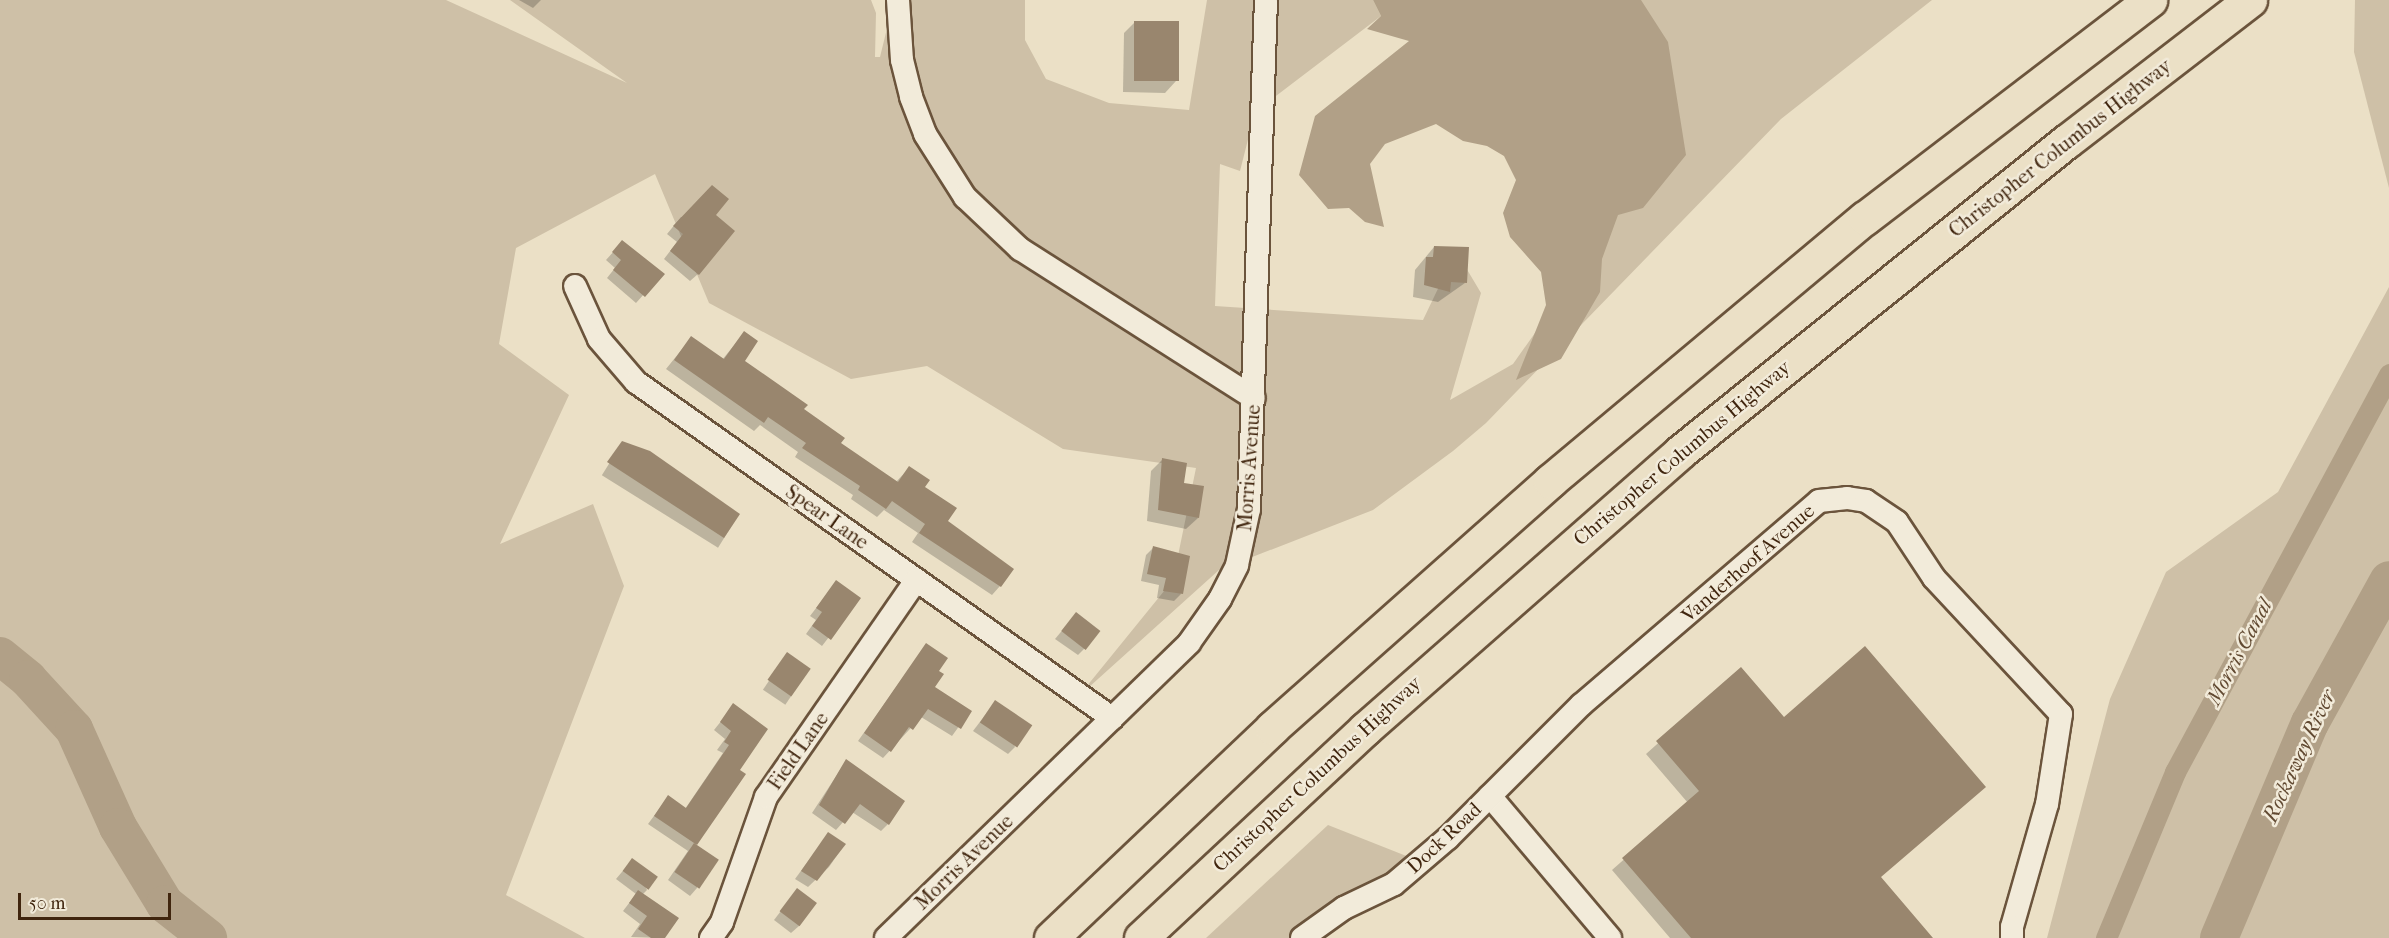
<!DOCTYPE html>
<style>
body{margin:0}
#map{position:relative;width:2389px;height:938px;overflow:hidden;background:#ebe0c6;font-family:"IM FELL French Canon",serif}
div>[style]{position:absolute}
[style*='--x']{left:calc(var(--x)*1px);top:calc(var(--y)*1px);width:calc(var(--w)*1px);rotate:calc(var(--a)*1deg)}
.green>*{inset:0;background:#cec0a7}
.water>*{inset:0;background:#b1a087}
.shadow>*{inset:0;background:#0003;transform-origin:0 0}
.canal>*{height:21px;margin:-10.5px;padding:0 10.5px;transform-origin:10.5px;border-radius:10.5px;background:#b1a087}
.river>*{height:38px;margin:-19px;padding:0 19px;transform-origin:19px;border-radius:19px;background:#b1a087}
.building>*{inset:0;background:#99866e;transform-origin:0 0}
.roads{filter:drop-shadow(2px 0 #6b543c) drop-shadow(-2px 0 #6b543c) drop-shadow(0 2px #6b543c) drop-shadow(0 -2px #6b543c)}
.minor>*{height:22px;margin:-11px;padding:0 11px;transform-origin:11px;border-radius:11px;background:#f2ebda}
.highway>*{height:33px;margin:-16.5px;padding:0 16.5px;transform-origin:16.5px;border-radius:16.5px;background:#ebe0c6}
span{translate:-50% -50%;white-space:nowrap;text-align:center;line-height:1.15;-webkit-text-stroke:5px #f2ebda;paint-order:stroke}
.street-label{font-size:20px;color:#40250e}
.water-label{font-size:21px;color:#624a32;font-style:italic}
.scale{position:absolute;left:18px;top:893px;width:153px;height:27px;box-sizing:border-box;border:3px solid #40250e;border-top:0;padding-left:8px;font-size:18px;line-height:21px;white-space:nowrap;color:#40250e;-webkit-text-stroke:4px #f2ebda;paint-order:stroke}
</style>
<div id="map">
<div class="green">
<i style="clip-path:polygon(0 0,446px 0,627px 83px,510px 0,871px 0,876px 13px,875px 57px,880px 57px,894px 0,1025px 0,1025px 40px,1046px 79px,1109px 103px,1189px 110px,1207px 0,1373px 0,1381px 16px,1255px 112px,1240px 171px,1220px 164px,1215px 306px,1423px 320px,1456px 251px,1481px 293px,1450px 400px,1513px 364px,1561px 296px,1603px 0,1932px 0,1781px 119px,1486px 423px,1453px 451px,1373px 510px,1219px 570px,1078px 697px,1173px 580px,1196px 468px,1063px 449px,927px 366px,851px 379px,709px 303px,655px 174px,516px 248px,499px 344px,569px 395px,500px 544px,593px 504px,624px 586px,506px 895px,585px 938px,0 938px)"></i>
<i style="clip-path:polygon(2355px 0,2389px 0,2389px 188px,2354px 52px)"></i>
<i style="clip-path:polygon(2389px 287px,2389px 938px,2047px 938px,2110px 699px,2166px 572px,2278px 492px)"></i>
<i style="clip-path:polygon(1328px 825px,1419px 861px,1313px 938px,1206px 938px)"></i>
</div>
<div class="water">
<i style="clip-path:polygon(1373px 0,1641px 0,1668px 42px,1686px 155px,1643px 208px,1618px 215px,1602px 259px,1600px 292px,1561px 359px,1516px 380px,1546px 305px,1541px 272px,1510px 237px,1503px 213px,1516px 180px,1504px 156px,1487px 146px,1463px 141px,1436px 124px,1385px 144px,1370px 164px,1384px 227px,1365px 222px,1349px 208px,1328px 209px,1299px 175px,1315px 116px,1409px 41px,1367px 29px,1381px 16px)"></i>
</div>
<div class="shadow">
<i style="clip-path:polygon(519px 0,541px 0,533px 8px)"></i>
<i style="clip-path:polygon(1135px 22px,1176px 81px,1165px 93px,1123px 92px,1124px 33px)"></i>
<i style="clip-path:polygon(714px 215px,698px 274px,690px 281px,664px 259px,677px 242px,667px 234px,681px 217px)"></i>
<i style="clip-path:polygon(1434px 247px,1465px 283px,1438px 302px,1413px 297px,1415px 270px)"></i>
<i style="clip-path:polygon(615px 250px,662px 274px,636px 303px,607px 278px,615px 268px,606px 260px)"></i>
<i style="clip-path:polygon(744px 333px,743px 361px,839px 444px,896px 482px,909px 468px,946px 522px,1000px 586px,992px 595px,912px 542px,918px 533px,884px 510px,877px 517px,851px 499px,853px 495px,795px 457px,798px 452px,760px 425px,754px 431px,666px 369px,691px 338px,722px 360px)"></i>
<i style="left:622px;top:443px;width:137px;height:38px;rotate:32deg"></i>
<i style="clip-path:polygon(1162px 460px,1182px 484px,1198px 518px,1186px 529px,1147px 521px,1151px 471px)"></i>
<i style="clip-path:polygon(1153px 548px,1181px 594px,1174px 601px,1157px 598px,1159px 585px,1141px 581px,1146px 555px)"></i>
<i style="clip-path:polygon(836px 582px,859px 598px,822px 646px,806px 634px,816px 620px,810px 616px)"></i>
<i style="clip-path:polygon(1076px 614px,1085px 648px,1078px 655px,1055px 639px)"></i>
<i style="clip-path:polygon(926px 645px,937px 671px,933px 688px,970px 711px,952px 736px,921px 717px,883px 758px,858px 741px)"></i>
<i style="left:787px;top:654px;width:27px;height:43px;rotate:34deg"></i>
<i style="clip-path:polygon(1741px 669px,1784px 719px,1880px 878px,1931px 938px,1670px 938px,1612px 870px,1688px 803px,1646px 754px)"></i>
<i style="clip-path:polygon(995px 702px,1015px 747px,1008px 754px,973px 731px)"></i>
<i style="clip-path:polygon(734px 705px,738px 770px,695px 845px,697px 888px,690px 896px,668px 880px,688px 851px,648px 824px,668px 797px,685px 809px,723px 753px,717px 750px,725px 739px,714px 730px)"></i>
<i style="clip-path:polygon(846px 761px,888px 824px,881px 831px,852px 812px,836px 830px,812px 813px)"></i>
<i style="clip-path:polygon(828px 834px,844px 845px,829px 867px,808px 887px,795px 879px)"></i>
<i style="clip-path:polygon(632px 860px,647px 890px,642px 895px,663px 938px,631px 937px,640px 924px,623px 911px,636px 894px,616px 879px)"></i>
<i style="clip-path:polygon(797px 890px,799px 926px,791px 933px,774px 920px)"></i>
</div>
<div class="canal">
<i style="--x:2106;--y:938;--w:180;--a:-67.4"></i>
<i style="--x:2175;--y:772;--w:452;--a:-61.7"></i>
</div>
<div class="river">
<i style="--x:0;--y:656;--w:36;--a:39"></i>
<i style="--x:28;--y:679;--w:68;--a:47.4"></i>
<i style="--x:74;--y:729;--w:107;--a:65.8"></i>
<i style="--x:118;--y:827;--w:90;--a:58.6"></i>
<i style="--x:165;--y:904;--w:55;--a:38.3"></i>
<i style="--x:2219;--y:938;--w:233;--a:-67.1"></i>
<i style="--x:2310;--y:723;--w:163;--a:-61.1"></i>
</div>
<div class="building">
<i style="left:1134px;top:21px;width:45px;height:60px"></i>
<i style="clip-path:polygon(712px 185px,729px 199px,716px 215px,735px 231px,699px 275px,670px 251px,683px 234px,673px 226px)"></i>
<i style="clip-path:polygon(622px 240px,665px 274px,645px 297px,613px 270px,621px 260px,612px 252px)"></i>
<i style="clip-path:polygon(1434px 246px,1469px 247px,1467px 283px,1451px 282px,1450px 292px,1424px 285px,1426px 257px,1433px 257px)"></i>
<i style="clip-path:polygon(744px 331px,758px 341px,745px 361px,808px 405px,804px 409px,845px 438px,841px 443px,898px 482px,909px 466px,930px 480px,925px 487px,957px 508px,948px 521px,1014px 569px,1001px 587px,919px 533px,925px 524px,892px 501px,886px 509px,858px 490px,860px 486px,802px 448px,806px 443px,768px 417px,764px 423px,674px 360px,691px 336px,724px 359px)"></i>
<i style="clip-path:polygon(622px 441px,650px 451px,740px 514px,724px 538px,607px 462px)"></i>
<i style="clip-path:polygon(1162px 458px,1187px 463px,1184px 483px,1204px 486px,1199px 518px,1158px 510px)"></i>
<i style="clip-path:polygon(1153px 546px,1190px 556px,1183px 594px,1163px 591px,1166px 578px,1147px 574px)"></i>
<i style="clip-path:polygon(836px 580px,861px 598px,831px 640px,812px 626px,822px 612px,816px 608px)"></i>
<i style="left:1076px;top:612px;width:31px;height:24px;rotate:38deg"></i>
<i style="clip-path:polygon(926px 643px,948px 658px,939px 671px,944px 674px,935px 687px,972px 711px,961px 729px,928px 709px,913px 730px,909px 727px,891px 752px,864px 733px)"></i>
<i style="clip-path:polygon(1865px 646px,1986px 787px,1881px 877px,1933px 938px,1691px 938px,1622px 858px,1699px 791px,1656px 741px,1741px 667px,1784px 717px)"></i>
<i style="left:787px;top:652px;width:29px;height:34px;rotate:35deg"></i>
<i style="left:995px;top:700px;width:45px;height:27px;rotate:34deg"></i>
<i style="clip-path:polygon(733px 703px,768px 729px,740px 770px,746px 774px,697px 845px,654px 816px,668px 795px,686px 808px,729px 745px,724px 742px,731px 731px,720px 722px)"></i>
<i style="clip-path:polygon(846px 759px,905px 801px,889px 825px,860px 804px,845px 824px,819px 805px)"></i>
<i style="clip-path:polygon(828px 832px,846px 844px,817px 881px,801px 871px)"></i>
<i style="left:694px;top:843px;width:30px;height:35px;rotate:34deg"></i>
<i style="left:632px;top:858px;width:32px;height:16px;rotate:36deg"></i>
<i style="left:797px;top:888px;width:25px;height:29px;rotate:37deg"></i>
<i style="clip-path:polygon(638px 890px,679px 918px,665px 938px,651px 938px,638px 929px,647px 916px,629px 903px)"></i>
</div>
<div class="roads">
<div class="minor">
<i style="--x:898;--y:0;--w:60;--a:86.2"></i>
<i style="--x:902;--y:60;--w:38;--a:76"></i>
<i style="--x:911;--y:97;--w:40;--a:69"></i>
<i style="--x:925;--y:134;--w:75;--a:57.6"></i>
<i style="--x:965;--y:197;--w:76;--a:43.4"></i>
<i style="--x:1020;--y:249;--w:277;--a:32.5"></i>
<i style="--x:575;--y:286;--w:58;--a:65.6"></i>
<i style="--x:599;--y:339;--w:57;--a:49.3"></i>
<i style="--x:636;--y:382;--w:583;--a:35.22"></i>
<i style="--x:1490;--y:796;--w:186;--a:49.8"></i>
<i style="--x:711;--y:938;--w:19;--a:-55"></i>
<i style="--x:722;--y:922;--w:133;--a:-70.6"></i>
<i style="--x:766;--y:797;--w:264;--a:-55.3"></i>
<i style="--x:886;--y:938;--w:423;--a:-44.2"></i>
<i style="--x:1189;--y:643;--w:54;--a:-54.8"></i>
<i style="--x:1220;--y:599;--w:38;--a:-63"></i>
<i style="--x:1237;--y:565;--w:57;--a:-77.9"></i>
<i style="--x:1249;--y:509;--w:509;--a:-88.09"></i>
<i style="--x:1302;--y:938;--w:52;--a:-35.5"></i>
<i style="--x:1344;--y:908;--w:55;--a:-25.6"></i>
<i style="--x:1394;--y:884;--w:71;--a:-40.4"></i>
<i style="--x:1448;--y:838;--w:188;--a:-45"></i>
<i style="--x:1581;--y:705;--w:313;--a:-40.6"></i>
<i style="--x:1819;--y:501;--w:28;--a:-6"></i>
<i style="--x:1847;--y:498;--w:19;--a:9"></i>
<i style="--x:1866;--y:501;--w:37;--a:34"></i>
<i style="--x:1897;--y:522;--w:67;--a:56.5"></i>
<i style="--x:1934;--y:578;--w:186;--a:47"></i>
<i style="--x:2061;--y:714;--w:91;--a:98.8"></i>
<i style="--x:2047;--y:804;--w:128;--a:105.9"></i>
<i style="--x:2012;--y:927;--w:11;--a:90"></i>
</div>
<div class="highway">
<i style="--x:1051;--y:938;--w:305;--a:-43.5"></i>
<i style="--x:1272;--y:728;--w:372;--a:-41.6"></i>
<i style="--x:1550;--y:481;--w:410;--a:-39.9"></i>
<i style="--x:1865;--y:218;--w:359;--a:-37.4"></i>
<i style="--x:1141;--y:938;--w:306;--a:-43"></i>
<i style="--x:1365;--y:729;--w:419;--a:-41.3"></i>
<i style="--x:1680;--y:452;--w:496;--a:-38.8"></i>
<i style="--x:2067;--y:141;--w:231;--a:-37.6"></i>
</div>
</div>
<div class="street-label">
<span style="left:2060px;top:148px;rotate:-38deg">Christopher Columbus Highway</span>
<span style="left:1682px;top:453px;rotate:-40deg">Christopher Columbus Highway</span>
<span style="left:1249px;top:468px;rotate:-86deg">Morris Avenue</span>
<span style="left:827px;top:517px;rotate:35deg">Spear Lane</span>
<span style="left:1748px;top:563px;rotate:-41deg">Vanderhoof Avenue</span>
<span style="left:798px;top:751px;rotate:-55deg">Field Lane</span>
<span style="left:1317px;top:774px;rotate:-43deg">Christopher Columbus Highway</span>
<span style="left:1444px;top:838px;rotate:-43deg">Dock Road</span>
<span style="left:964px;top:862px;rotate:-44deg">Morris Avenue</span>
</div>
<div class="water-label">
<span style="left:2239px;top:652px;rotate:-62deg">Morris Canal</span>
<span style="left:2299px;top:756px;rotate:-65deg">Rockaway River</span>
</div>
<div class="scale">50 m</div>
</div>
